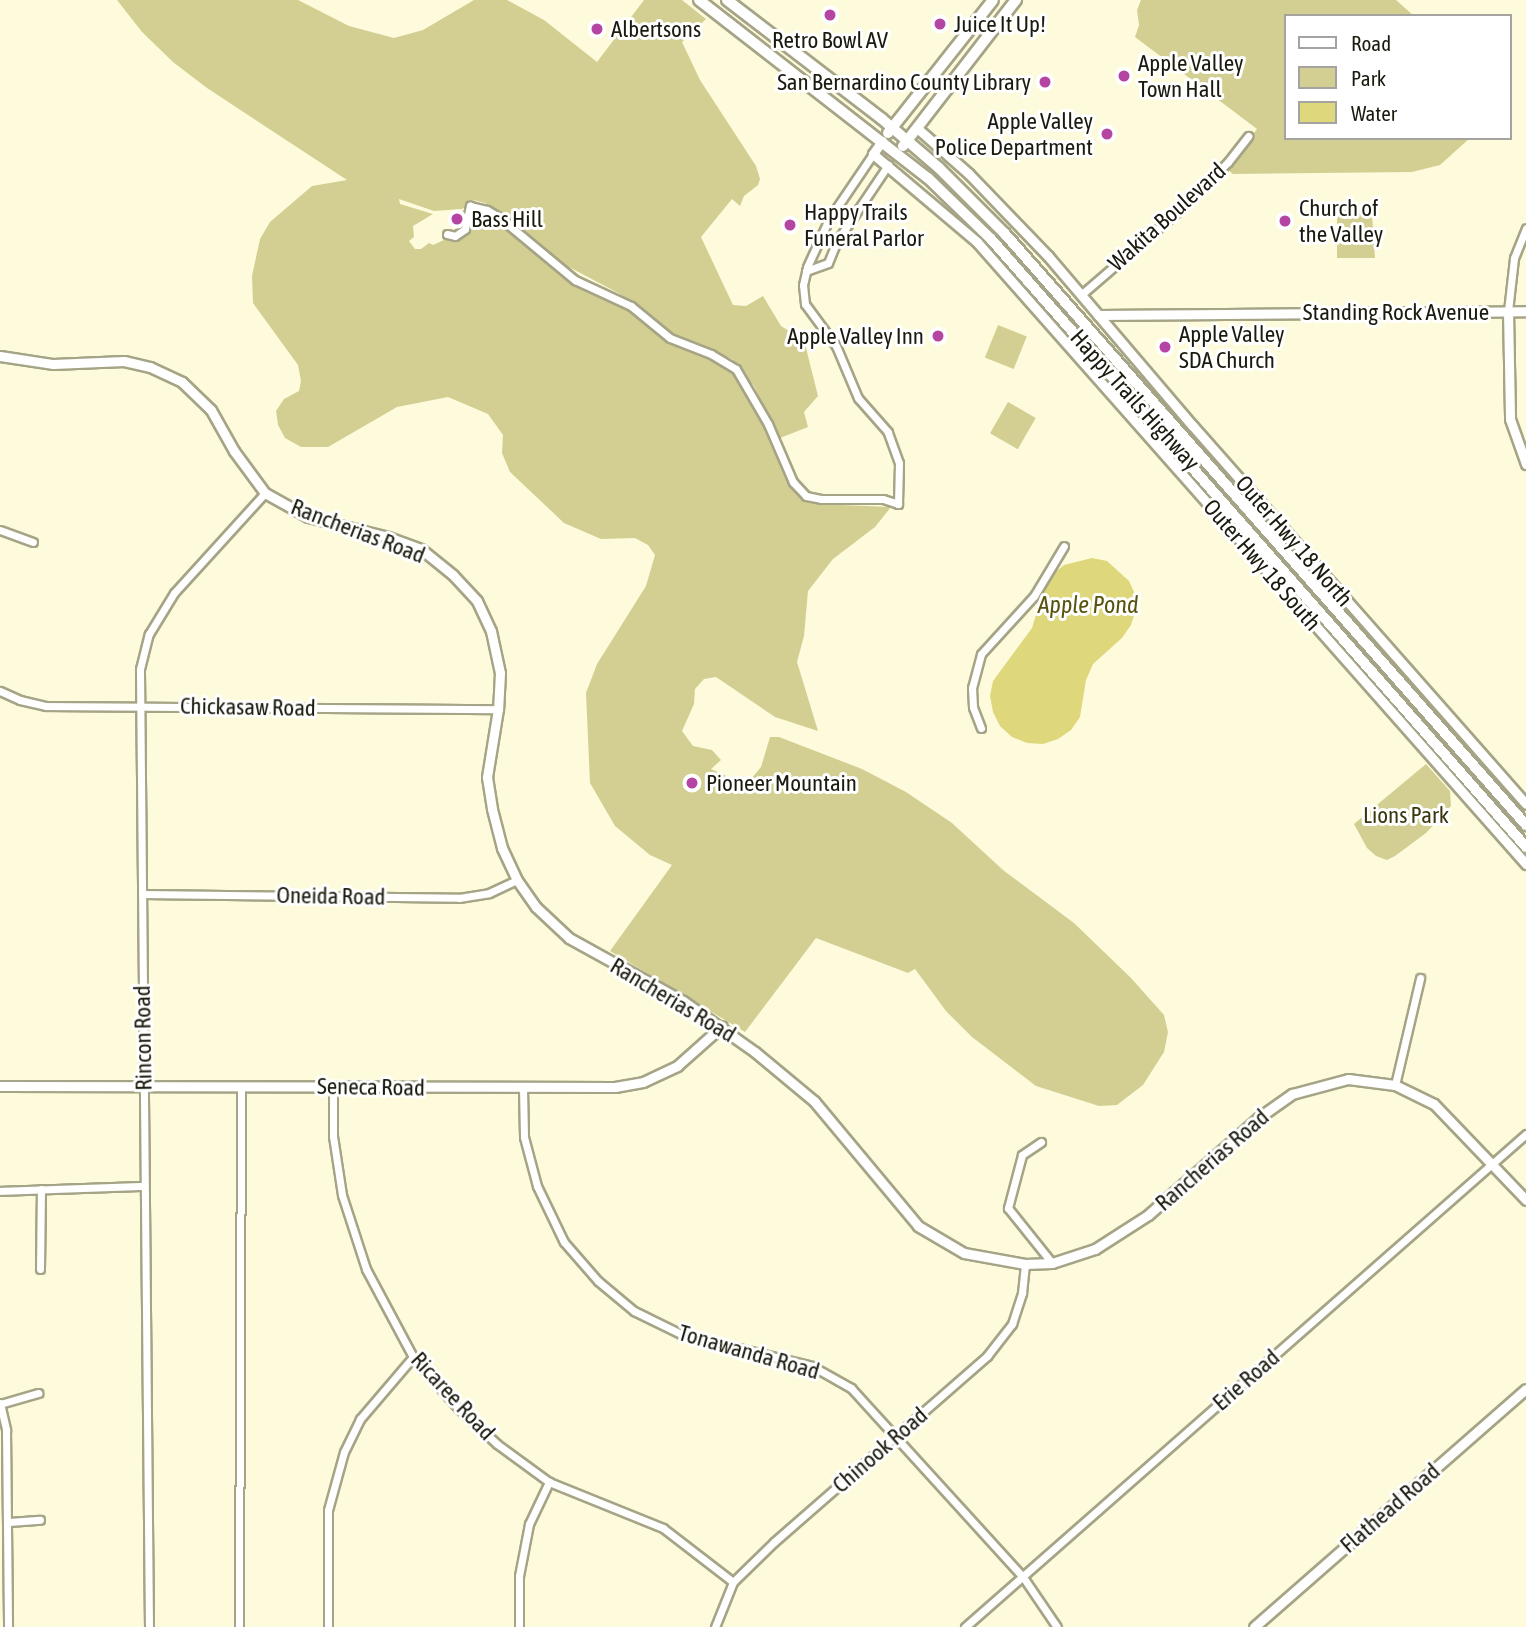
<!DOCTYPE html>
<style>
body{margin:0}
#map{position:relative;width:1526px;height:1627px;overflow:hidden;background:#fdfbdb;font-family:"Asap Condensed",sans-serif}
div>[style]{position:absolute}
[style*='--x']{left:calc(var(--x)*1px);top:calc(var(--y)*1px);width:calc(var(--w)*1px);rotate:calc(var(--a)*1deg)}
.green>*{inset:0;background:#d3cf93;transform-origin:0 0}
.water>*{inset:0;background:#ded77c}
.roads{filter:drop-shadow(2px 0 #a6a486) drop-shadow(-2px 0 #a6a486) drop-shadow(0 2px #a6a486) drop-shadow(0 -2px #a6a486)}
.minor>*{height:7px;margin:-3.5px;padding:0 3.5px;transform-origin:3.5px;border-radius:3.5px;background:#fff}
.tertiary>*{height:9px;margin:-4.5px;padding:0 4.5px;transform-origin:4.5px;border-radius:4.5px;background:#fff}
.primary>*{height:10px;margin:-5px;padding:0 5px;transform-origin:5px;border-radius:5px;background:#fff}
.dots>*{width:19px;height:19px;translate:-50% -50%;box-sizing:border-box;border:4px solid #fff;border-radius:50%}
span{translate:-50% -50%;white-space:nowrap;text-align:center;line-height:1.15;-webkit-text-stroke:6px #fff;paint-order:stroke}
.poi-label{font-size:23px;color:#1b1a0e}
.left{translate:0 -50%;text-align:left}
.right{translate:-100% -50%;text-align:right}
.street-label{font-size:23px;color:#1b1a0e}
.park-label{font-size:23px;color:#3b3710}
.water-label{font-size:24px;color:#59530d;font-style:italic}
.legend{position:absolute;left:1284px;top:14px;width:228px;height:126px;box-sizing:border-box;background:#fff;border:2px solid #a4a39f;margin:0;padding:9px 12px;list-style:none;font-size:21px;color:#1b1a0e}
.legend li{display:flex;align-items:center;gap:14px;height:35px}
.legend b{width:35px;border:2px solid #a4a39f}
</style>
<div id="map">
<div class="green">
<i style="clip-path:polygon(117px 0,298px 0,349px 26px,394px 38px,423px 30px,474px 0,507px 0,544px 20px,597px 62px,644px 0,682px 0,706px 19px,682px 42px,700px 80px,756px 166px,760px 179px,758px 185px,744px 196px,740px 206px,732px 199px,701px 237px,733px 305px,746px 306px,763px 296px,781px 326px,804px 340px,818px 396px,804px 412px,808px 427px,780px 438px,754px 386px,732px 359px,672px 334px,620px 294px,567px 266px,485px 203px,473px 200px,462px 209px,434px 211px,399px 199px,400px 204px,433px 214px,413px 226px,414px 237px,409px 241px,415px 249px,421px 249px,429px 243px,433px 245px,444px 240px,457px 240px,469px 231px,472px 210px,482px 211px,501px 222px,569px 280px,627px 308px,664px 339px,732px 370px,759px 413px,794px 488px,806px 500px,817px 504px,891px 507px,875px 527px,833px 559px,808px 591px,804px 636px,797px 662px,818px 731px,775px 717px,716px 677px,704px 679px,695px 689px,694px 704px,682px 731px,693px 746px,712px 750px,721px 760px,711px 769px,746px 785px,761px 767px,770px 737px,779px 737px,862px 769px,906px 792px,952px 823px,1003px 870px,1074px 923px,1131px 978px,1164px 1015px,1168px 1032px,1164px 1052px,1143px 1085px,1117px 1105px,1099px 1106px,1036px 1086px,972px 1037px,946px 1011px,915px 969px,908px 973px,816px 938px,745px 1032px,610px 951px,672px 865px,650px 855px,615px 826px,590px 783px,586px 693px,597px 664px,646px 586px,655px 555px,648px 545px,635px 538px,601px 539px,564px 523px,510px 472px,502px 453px,503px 435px,488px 414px,448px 397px,397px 407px,328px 447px,301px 447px,285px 438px,278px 425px,276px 411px,284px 399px,299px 391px,301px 381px,298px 365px,253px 303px,252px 276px,260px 239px,270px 222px,312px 186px,347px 180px,207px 88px,173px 62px,142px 32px)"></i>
<i style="clip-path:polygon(1141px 0,1396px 0,1414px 16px,1286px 16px,1286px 138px,1470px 138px,1440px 165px,1412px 172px,1233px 174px,1227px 169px,1257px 129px,1135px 37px,1139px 25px,1137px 10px)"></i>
<i style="clip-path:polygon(1337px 210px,1367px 210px,1372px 214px,1375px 258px,1337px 258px)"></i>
<i style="left:998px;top:325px;width:31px;height:35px;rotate:22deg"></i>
<i style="left:1008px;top:402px;width:32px;height:36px;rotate:30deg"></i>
<i style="clip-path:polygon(1426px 764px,1450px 791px,1451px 806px,1426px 833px,1395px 856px,1387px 860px,1376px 856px,1367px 848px,1354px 824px)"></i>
</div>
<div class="water">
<i style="clip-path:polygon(1092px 558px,1107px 561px,1129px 581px,1135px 594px,1136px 609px,1131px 625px,1122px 638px,1093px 664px,1086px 680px,1080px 717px,1071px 730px,1058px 739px,1043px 744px,1027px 743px,1012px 737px,1000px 726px,993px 712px,990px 696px,993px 681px,1032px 628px,1044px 588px,1052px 575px,1064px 565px)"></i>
</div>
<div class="roads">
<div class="minor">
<i style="--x:447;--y:234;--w:8;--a:14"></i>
<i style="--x:455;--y:236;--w:12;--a:-35"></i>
<i style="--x:465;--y:229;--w:24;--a:-78"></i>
<i style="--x:470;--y:206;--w:17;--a:13"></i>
<i style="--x:487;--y:210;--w:14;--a:30"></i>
<i style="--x:499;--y:217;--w:99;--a:39.7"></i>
<i style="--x:575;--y:280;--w:62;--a:24.9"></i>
<i style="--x:631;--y:306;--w:50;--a:39.4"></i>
<i style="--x:670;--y:338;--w:44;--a:21.3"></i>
<i style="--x:711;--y:354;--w:29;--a:31"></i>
<i style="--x:736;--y:369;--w:64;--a:59.8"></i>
<i style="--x:768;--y:424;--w:63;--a:66.7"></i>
<i style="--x:793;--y:482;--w:19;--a:47"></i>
<i style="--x:806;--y:496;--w:15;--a:11"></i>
<i style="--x:821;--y:499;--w:62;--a:0"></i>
<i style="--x:883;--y:499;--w:16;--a:18"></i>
<i style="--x:898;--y:504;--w:41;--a:-88.6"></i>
<i style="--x:899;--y:463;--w:33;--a:-110"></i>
<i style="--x:888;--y:432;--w:45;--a:-131.4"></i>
<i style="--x:858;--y:398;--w:56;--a:-112.9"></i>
<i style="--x:836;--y:346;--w:52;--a:-126.4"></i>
<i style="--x:805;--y:304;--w:19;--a:-96"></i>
<i style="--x:803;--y:285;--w:18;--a:-77"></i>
<i style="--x:807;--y:267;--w:53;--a:-65.4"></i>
<i style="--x:829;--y:219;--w:78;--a:-55.9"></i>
<i style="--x:806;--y:271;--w:23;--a:-20"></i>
<i style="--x:828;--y:263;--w:24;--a:-68"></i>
<i style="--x:837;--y:241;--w:92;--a:-56.1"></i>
<i style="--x:1082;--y:294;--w:125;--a:-40.8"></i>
<i style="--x:1177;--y:212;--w:71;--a:-44.4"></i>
<i style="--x:1228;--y:162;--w:33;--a:-52"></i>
<i style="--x:1508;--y:311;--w:53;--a:-83.5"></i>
<i style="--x:1514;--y:258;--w:32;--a:-68"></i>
<i style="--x:0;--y:530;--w:35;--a:20"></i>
<i style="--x:0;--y:691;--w:22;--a:24"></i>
<i style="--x:20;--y:700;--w:27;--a:13"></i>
<i style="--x:46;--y:706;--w:452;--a:0.4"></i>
<i style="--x:981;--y:728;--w:22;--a:-111"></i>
<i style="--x:973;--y:707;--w:19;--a:-93"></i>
<i style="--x:972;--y:688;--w:35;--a:-75"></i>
<i style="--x:981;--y:654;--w:79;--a:-47.6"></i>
<i style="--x:1034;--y:596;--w:58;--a:-59"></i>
<i style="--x:142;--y:894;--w:317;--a:0.7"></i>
<i style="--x:459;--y:898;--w:30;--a:-9"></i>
<i style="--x:489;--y:893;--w:31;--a:-25"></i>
<i style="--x:1395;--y:1085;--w:110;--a:-76.8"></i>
<i style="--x:333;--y:1086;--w:50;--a:90"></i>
<i style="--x:333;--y:1136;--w:60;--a:81.3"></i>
<i style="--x:342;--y:1195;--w:78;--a:72"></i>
<i style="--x:366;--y:1269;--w:100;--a:61.9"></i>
<i style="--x:413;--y:1357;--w:68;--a:48.6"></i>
<i style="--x:458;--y:1408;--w:53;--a:42.7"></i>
<i style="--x:497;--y:1444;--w:64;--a:36.2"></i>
<i style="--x:549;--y:1482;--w:123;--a:22"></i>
<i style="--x:663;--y:1528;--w:88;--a:37.6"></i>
<i style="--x:523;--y:1088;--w:49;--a:88.8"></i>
<i style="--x:524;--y:1137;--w:51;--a:75.1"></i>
<i style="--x:537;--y:1186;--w:62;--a:64.3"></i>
<i style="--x:564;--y:1242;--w:52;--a:48.9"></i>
<i style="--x:598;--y:1281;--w:47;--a:39.8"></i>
<i style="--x:634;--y:1311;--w:52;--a:26.1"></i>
<i style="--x:681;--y:1334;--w:135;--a:13.7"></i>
<i style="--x:812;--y:1366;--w:45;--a:29.4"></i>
<i style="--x:851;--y:1388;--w:256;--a:47.7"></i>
<i style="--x:1023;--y:1577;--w:60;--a:55.8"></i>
<i style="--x:1041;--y:1142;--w:23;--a:146"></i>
<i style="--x:1022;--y:1155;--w:55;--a:104.8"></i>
<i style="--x:1008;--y:1208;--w:70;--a:51.3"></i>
<i style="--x:0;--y:1191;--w:144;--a:-2"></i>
<i style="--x:40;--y:1269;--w:80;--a:-89.3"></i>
<i style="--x:0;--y:1403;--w:28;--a:77"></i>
<i style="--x:6;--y:1430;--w:197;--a:89.4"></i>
<i style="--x:0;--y:1404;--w:40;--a:-16"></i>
<i style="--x:9;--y:1522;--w:31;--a:-4"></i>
<i style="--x:149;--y:1627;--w:958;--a:-90.54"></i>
<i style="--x:140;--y:669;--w:36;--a:-76"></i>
<i style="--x:149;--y:634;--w:48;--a:-58.6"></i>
<i style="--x:174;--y:593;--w:135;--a:-47.7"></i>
<i style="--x:239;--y:1627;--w:541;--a:-89.79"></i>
<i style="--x:328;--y:1627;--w:117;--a:-90"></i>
<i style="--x:328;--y:1510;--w:60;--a:-74.6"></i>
<i style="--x:344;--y:1452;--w:37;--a:-64"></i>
<i style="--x:360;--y:1419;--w:82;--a:-49.5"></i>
<i style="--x:519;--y:1627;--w:51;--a:-90"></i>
<i style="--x:519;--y:1576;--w:53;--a:-79.1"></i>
<i style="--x:529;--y:1524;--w:47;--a:-64.5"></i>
<i style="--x:715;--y:1627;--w:48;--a:-68.2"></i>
<i style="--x:733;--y:1582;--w:57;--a:-44.3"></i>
<i style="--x:774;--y:1542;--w:283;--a:-41.1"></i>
<i style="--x:987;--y:1356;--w:41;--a:-52"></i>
<i style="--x:1012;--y:1324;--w:33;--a:-72"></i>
<i style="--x:1022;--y:1293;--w:29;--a:-84"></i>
<i style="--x:965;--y:1627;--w:747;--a:-41.31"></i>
</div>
<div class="tertiary">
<i style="--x:917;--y:128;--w:69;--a:41.5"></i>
<i style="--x:969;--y:174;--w:114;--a:46.1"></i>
<i style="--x:1048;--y:256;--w:222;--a:49.6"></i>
<i style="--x:1192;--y:425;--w:505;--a:48.61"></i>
<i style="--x:882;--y:141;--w:16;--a:125"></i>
<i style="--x:873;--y:154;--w:136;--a:40.2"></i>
<i style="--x:977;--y:242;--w:830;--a:48.57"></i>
<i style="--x:1508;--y:311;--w:108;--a:88.9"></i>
<i style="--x:1510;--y:419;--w:48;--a:70.4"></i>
<i style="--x:1098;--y:315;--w:428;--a:-0.5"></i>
<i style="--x:0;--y:356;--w:54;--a:8.6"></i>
<i style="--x:53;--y:364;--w:71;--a:-2.4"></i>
<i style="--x:124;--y:361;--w:27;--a:13"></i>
<i style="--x:150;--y:367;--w:35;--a:25"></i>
<i style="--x:182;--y:382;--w:40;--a:44"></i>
<i style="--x:211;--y:410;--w:47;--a:60.7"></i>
<i style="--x:234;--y:451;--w:52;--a:53.6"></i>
<i style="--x:265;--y:493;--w:49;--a:29.2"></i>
<i style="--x:308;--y:517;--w:82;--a:14"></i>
<i style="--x:388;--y:537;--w:35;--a:20"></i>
<i style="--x:421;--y:549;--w:41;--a:39.1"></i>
<i style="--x:453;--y:575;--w:35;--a:47"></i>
<i style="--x:477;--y:601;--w:33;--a:65"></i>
<i style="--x:491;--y:631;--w:43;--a:77.9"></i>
<i style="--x:500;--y:673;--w:36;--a:93"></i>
<i style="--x:498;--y:709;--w:69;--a:99.2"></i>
<i style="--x:487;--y:777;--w:32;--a:81"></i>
<i style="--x:492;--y:809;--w:40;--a:75.6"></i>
<i style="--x:502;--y:848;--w:35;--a:65"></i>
<i style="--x:517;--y:880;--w:33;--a:55"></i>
<i style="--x:536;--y:907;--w:45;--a:43.2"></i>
<i style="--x:569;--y:938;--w:130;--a:28.9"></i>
<i style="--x:683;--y:1001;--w:88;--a:35.3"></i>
<i style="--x:755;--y:1052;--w:77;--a:39.7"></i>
<i style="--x:814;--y:1101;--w:163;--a:50.2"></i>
<i style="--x:918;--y:1226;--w:53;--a:30.4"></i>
<i style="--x:964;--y:1253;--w:62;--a:10.2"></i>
<i style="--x:1025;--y:1264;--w:27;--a:-2"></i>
<i style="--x:1052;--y:1263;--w:45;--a:-18"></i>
<i style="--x:1095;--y:1249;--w:63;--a:-32.7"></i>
<i style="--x:1148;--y:1215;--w:147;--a:-41.4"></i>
<i style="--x:1258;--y:1118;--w:42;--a:-35.2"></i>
<i style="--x:1292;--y:1094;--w:58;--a:-15"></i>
<i style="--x:1348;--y:1079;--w:47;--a:7.3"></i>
<i style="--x:1395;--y:1085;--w:43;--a:26"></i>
<i style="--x:1434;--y:1104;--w:133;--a:46.2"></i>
<i style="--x:0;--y:1086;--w:615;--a:0.09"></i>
<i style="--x:615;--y:1087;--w:28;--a:-10"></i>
<i style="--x:643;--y:1082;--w:38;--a:-25"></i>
<i style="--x:677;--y:1066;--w:60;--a:-41.6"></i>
<i style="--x:1254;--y:1627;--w:361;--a:-41.2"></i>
</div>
<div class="primary">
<i style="--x:699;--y:0;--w:290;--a:37.9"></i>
<i style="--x:928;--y:178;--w:88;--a:44.1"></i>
<i style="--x:991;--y:239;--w:810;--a:48.65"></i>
<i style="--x:727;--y:0;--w:195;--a:37.5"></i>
<i style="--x:882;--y:119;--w:75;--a:40.7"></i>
<i style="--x:939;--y:168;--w:93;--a:45"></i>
<i style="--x:1005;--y:234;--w:788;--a:48.6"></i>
<i style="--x:888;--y:133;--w:169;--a:-51.7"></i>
<i style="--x:903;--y:146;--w:185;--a:-52.3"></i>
</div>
</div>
<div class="dots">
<i style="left:830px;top:15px;background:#b445a2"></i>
<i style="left:940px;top:24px;background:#b445a2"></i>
<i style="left:597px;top:29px;background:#b445a2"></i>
<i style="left:1124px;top:76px;background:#b445a2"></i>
<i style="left:1045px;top:82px;background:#b445a2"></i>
<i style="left:1107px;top:134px;background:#b445a2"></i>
<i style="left:457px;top:219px;background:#b445a2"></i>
<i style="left:1285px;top:221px;background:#b445a2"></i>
<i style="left:790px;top:225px;background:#b445a2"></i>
<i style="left:938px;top:336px;background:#b445a2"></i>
<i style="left:1165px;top:347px;background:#b445a2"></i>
<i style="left:692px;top:783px;background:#b445a2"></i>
</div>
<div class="poi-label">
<span class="left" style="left:954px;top:24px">Juice It Up!</span>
<span class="left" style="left:611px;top:29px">Albertsons</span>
<span style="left:830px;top:40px">Retro Bowl AV</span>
<span class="left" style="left:1138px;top:76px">Apple Valley<br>Town Hall</span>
<span class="right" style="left:1031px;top:82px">San Bernardino County Library</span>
<span class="right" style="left:1093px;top:134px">Apple Valley<br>Police Department</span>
<span class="left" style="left:1299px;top:221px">Church of<br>the Valley</span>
<span class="left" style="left:804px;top:225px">Happy Trails<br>Funeral Parlor</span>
<span class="left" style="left:471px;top:219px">Bass Hill</span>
<span class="left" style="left:1179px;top:347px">Apple Valley<br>SDA Church</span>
<span class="right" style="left:924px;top:336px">Apple Valley Inn</span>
<span class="left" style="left:706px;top:783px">Pioneer Mountain</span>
</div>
<div class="street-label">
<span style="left:1167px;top:217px;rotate:-42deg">Wakita Boulevard</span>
<span style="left:1396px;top:312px">Standing Rock Avenue</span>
<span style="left:1135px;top:400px;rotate:48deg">Happy Trails Highway</span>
<span style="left:358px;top:531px;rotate:21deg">Rancherias Road</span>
<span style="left:1294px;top:541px;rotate:49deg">Outer Hwy 18 North</span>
<span style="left:1262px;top:565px;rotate:49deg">Outer Hwy 18 South</span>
<span style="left:248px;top:707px;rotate:1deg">Chickasaw Road</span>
<span style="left:331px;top:896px;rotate:1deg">Oneida Road</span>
<span style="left:673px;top:1000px;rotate:31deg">Rancherias Road</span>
<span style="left:143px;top:1038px;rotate:-91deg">Rincon Road</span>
<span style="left:371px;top:1087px;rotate:1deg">Seneca Road</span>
<span style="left:1212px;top:1160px;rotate:-41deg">Rancherias Road</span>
<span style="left:749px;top:1352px;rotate:16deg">Tonawanda Road</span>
<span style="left:1246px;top:1380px;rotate:-41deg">Erie Road</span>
<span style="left:453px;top:1396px;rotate:47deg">Ricaree Road</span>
<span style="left:880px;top:1450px;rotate:-41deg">Chinook Road</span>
<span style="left:1390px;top:1508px;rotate:-41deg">Flathead Road</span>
</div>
<div class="park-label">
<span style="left:1406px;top:815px">Lions Park</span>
</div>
<div class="water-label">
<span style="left:1088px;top:605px">Apple Pond</span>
</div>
<ul class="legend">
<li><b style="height:9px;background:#fff"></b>Road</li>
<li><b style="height:19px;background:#d3cf93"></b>Park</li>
<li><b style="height:19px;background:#ded77c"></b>Water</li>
</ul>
</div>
